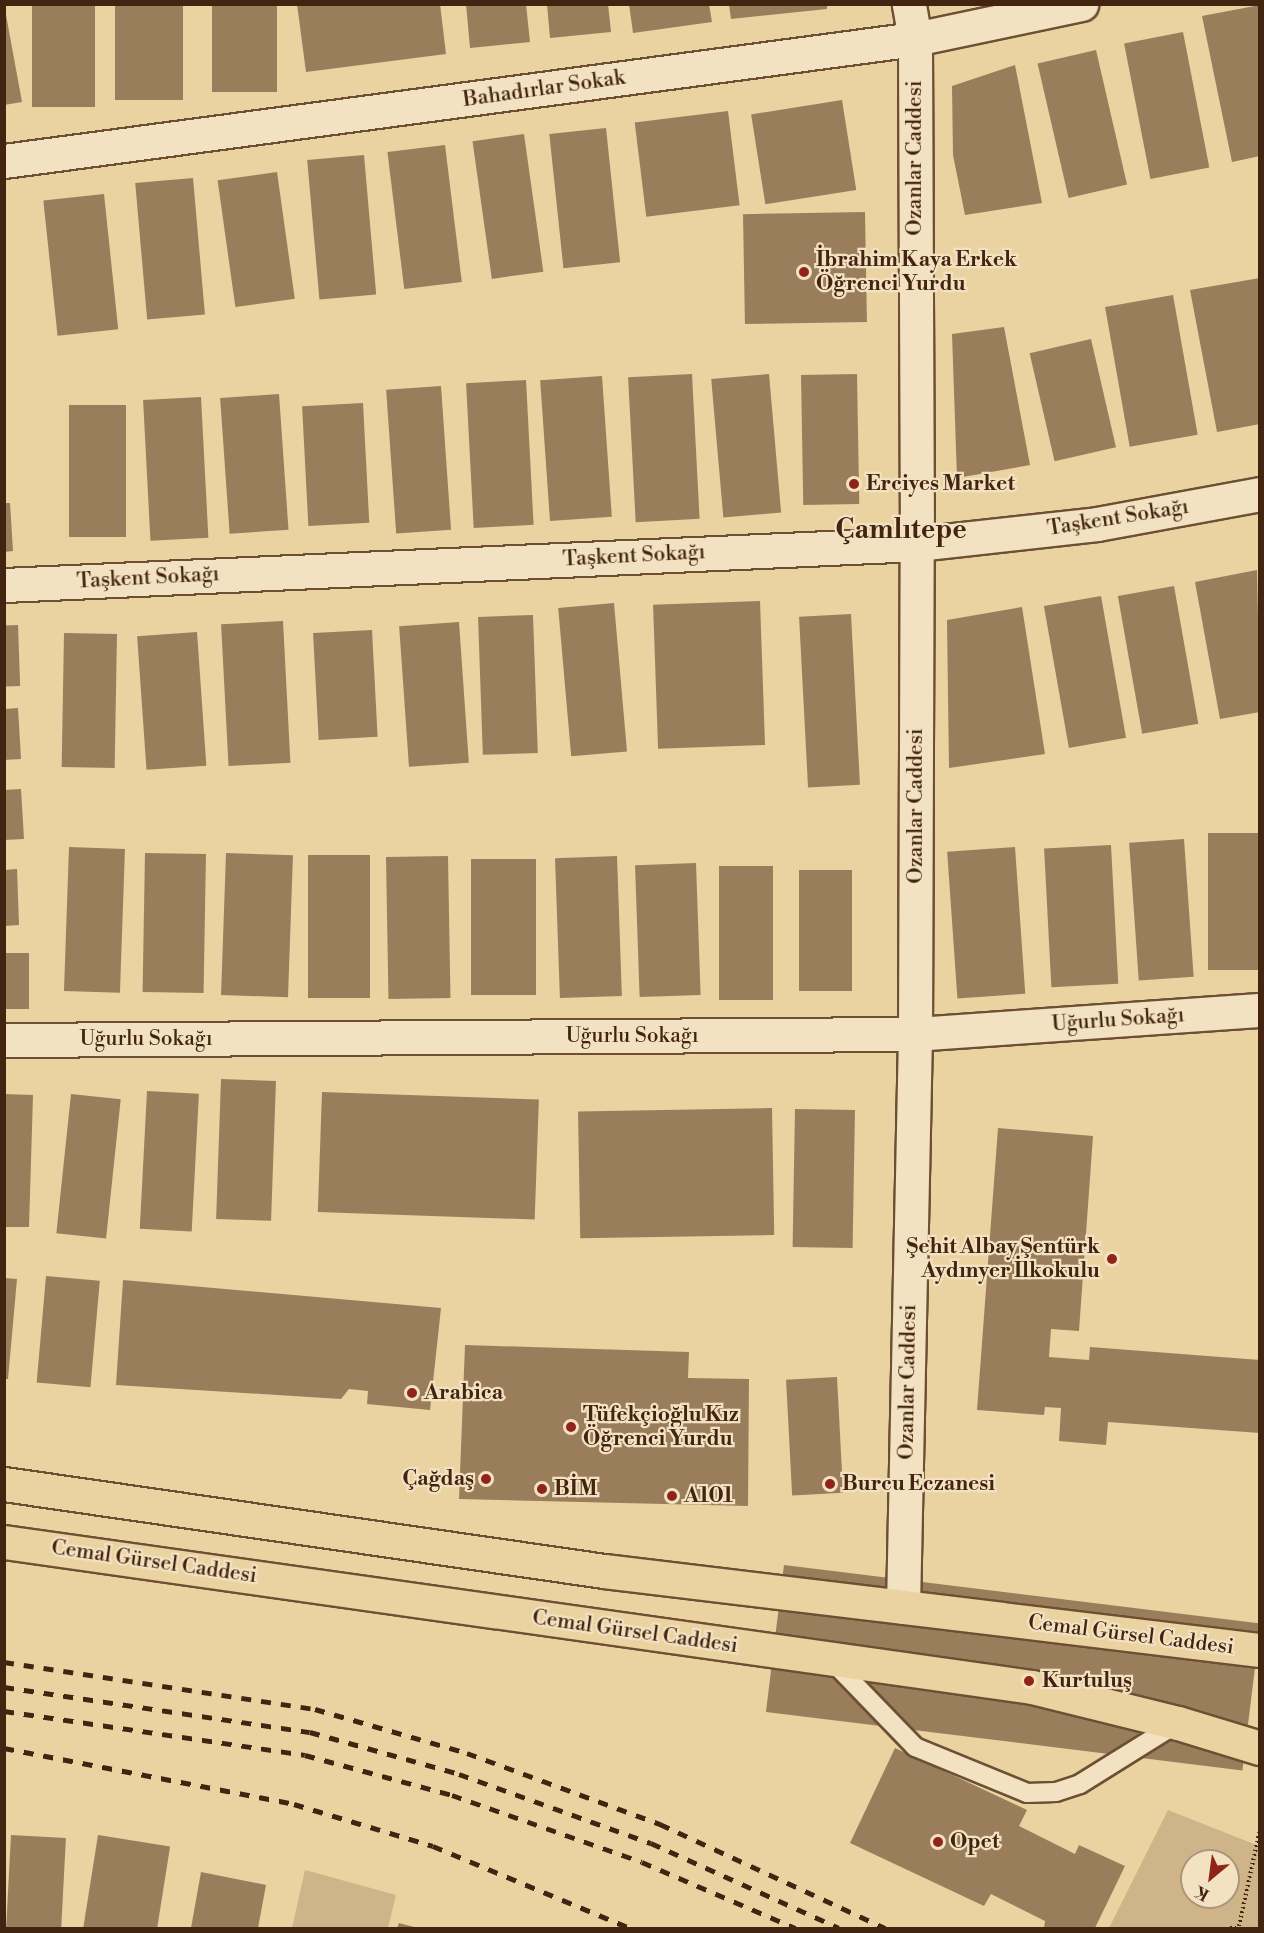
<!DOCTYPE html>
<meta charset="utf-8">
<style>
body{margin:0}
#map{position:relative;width:1264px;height:1933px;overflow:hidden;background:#ebd2a1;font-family:"Libre Bodoni",serif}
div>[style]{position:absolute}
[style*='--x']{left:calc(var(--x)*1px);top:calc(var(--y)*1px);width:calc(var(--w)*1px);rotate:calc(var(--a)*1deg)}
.green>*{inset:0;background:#ceb488}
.building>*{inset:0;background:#9a7e5b;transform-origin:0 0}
.path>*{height:4px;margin-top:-2px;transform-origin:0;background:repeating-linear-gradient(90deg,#432410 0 1.5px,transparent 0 4.5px)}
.roads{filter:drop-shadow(2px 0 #6d5034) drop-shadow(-2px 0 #6d5034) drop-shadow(0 2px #6d5034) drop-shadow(0 -2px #6d5034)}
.service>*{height:18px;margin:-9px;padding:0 9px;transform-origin:9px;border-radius:9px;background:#f2e2c2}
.minor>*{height:33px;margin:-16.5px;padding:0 16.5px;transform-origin:16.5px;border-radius:16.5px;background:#f2e2c2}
.primary>*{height:33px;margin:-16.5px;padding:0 16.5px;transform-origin:16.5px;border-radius:16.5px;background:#ebd2a1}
.rail>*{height:4.5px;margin-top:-2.25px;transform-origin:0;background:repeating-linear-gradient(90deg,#432410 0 10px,transparent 0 20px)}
.dots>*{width:16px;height:16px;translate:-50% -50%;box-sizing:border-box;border:3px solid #f2e2c2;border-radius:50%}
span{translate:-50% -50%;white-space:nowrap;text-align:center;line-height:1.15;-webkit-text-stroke:4.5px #f2e2c2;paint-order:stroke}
.street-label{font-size:21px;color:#432410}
.poi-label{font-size:21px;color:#432410;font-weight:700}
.left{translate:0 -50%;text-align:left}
.right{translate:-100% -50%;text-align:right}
.district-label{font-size:27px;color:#432410;font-weight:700}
.frame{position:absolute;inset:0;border:6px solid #432410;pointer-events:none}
.north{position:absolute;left:1180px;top:1849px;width:60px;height:60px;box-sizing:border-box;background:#f2e2c2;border:2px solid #ac967b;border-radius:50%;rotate:209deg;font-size:16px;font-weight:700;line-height:24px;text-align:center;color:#432410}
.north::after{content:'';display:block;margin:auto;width:21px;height:27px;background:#8f2418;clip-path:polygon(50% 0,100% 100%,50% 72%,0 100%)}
</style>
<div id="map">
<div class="green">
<i style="clip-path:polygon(evenodd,1168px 1810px,1259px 1846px,1259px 1928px,1109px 1928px,1168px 1810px,1192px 1861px,1228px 1861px,1228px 1897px,1192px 1897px,1192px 1861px)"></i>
<i style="clip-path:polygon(305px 1870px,396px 1895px,388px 1928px,292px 1928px)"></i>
</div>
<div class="building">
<i style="clip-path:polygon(4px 4px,22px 102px,4px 105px)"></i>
<i style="left:32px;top:4px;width:63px;height:103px"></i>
<i style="left:115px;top:4px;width:68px;height:96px"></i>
<i style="left:212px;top:4px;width:65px;height:88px"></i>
<i style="clip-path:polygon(297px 4px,440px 4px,446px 54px,306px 72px)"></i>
<i style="clip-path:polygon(466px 4px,526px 4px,530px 42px,470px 48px)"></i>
<i style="clip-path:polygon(547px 4px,608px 4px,611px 32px,550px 38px)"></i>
<i style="clip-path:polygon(629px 4px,709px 4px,712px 22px,633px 33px)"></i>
<i style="clip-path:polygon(729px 4px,827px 4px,827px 9px,731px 19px)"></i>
<i style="clip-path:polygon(1260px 5px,1260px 156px,1232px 162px,1202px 16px)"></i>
<i style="left:1183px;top:32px;width:138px;height:60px;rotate:79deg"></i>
<i style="left:1096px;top:50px;width:138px;height:60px;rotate:77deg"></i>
<i style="clip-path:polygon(1015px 65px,1042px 203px,965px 215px,953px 155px,952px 86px)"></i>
<i style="left:842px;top:100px;width:91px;height:92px;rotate:81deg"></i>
<i style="left:728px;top:111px;width:95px;height:94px;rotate:83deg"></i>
<i style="left:606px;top:128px;width:135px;height:57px;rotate:84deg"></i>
<i style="left:524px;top:134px;width:139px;height:52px;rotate:82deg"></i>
<i style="left:445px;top:145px;width:138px;height:58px;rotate:83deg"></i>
<i style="left:364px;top:155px;width:140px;height:57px;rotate:85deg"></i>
<i style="left:277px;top:172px;width:128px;height:60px;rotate:82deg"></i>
<i style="left:193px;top:178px;width:137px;height:58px;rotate:85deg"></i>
<i style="left:104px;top:194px;width:136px;height:61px;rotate:84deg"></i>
<i style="left:865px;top:212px;width:110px;height:122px;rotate:89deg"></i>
<i style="clip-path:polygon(1260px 278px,1260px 424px,1217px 432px,1190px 290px)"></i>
<i style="left:1173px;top:295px;width:142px;height:69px;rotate:80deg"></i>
<i style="clip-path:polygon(1004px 327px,1030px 465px,957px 478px,952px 334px)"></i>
<i style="left:1091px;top:339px;width:111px;height:63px;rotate:77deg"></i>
<i style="left:692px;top:374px;width:145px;height:64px;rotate:87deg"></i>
<i style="left:769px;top:374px;width:139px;height:58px;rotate:85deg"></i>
<i style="left:857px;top:374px;width:130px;height:56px;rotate:89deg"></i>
<i style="left:602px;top:376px;width:141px;height:62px;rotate:86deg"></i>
<i style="left:526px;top:380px;width:145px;height:60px;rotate:87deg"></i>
<i style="left:441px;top:386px;width:144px;height:55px;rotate:86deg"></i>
<i style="left:279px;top:394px;width:136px;height:59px;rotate:86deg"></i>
<i style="left:201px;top:397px;width:141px;height:58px;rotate:87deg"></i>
<i style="left:363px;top:403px;width:120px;height:61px;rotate:87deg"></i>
<i style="left:69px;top:405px;width:57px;height:132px"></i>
<i style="clip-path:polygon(4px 503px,10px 503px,13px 551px,4px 552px)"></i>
<i style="clip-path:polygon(1257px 570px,1260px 712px,1220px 719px,1195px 582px)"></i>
<i style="left:1174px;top:586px;width:140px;height:57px;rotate:80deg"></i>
<i style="left:1101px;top:596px;width:144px;height:58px;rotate:80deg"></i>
<i style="left:760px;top:601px;width:144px;height:107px;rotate:88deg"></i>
<i style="left:614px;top:603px;width:149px;height:56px;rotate:85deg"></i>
<i style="clip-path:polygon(1022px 607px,1045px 754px,949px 768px,947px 620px)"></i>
<i style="left:851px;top:614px;width:171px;height:52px;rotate:87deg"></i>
<i style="left:533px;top:615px;width:138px;height:55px;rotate:88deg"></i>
<i style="left:283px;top:621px;width:142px;height:62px;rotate:87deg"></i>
<i style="left:459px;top:622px;width:141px;height:60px;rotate:86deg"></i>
<i style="left:18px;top:625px;width:61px;height:14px;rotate:88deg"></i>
<i style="left:372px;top:630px;width:107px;height:59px;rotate:87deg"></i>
<i style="left:197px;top:632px;width:134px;height:60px;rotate:86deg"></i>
<i style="left:64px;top:633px;width:53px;height:134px;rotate:1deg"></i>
<i style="clip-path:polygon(18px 708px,21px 759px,4px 760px,4px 709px)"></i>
<i style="clip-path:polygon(21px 789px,24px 839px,4px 840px,4px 790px)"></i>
<i style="left:1260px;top:833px;width:137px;height:52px;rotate:90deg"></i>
<i style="left:1184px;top:839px;width:138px;height:55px;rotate:86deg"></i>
<i style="left:1111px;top:845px;width:139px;height:67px;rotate:87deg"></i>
<i style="left:69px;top:847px;width:56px;height:144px;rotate:2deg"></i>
<i style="left:1015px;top:847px;width:147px;height:68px;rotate:86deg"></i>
<i style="left:145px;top:853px;width:61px;height:139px;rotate:1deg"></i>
<i style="left:226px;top:853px;width:67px;height:142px;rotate:2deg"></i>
<i style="left:308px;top:855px;width:62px;height:143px"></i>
<i style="left:448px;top:856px;width:142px;height:62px;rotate:89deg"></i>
<i style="left:617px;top:856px;width:140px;height:62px;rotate:88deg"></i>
<i style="left:471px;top:859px;width:65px;height:136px"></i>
<i style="left:696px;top:863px;width:132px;height:61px;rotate:88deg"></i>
<i style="left:719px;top:866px;width:54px;height:134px"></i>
<i style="clip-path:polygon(17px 869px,19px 925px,4px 926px,4px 870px)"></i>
<i style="left:852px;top:870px;width:121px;height:53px;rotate:90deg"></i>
<i style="left:4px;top:953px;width:25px;height:56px"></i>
<i style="left:221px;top:1079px;width:55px;height:140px;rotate:2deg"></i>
<i style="left:147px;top:1091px;width:52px;height:138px;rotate:3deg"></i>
<i style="left:322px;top:1092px;width:217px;height:120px;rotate:2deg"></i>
<i style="clip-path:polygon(4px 1094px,33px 1095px,29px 1227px,4px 1227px)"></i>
<i style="left:71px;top:1094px;width:50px;height:140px;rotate:6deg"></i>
<i style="left:772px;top:1108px;width:127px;height:194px;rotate:89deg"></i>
<i style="left:795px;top:1109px;width:60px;height:138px;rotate:1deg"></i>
<i style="clip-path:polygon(998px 1128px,1093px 1136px,1079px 1331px,1051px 1329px,1049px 1357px,1089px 1360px,1090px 1347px,1260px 1360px,1260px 1433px,1108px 1422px,1106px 1445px,1059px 1441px,1061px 1408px,1045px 1407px,1044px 1415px,977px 1410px)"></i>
<i style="left:46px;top:1276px;width:54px;height:107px;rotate:5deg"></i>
<i style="clip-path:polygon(4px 1278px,17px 1279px,8px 1379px,4px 1379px)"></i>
<i style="clip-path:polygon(123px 1280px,441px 1308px,430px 1410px,367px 1404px,368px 1391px,349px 1389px,341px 1399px,116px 1385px)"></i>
<i style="clip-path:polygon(465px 1345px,689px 1352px,688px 1378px,749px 1379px,748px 1506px,459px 1499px)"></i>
<i style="left:837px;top:1377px;width:116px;height:51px;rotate:87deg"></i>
<i style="left:784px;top:1565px;width:480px;height:148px;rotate:7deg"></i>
<i style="clip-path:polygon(895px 1748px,1027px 1810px,1019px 1826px,1075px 1854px,1079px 1845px,1125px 1866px,1095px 1928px,1044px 1928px,1045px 1921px,991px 1894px,984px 1906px,850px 1843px)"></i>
<i style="left:11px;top:1835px;width:55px;height:93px;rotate:3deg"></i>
<i style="left:98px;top:1835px;width:73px;height:94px;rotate:9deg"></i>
<i style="clip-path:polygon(201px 1872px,266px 1885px,258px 1928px,191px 1928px)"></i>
<i style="clip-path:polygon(399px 1923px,418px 1928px,397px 1928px)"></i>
</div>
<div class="path">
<i style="--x:1239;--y:1926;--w:99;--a:-77.8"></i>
<i style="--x:1230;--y:1928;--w:9;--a:0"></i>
</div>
<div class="roads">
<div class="service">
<i style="--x:833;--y:1662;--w:118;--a:46"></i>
<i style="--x:915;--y:1747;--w:121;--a:22.3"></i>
<i style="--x:1027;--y:1793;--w:29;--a:-2"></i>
<i style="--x:1056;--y:1792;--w:25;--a:-18"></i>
<i style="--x:1080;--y:1784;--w:115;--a:-31.9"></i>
</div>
<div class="minor">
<i style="--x:4;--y:161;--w:919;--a:-7.63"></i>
<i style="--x:915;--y:39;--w:170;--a:-11.9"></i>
<i style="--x:4;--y:585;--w:914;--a:-2.57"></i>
<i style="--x:917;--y:544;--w:181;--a:-6.3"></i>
<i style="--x:1097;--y:524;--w:166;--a:-10.4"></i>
<i style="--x:4;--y:1040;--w:911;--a:-0.38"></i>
<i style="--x:915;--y:1034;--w:346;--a:-4"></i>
<i style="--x:903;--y:1607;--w:573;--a:-88.8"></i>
<i style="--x:915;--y:1034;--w:490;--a:-89.8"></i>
<i style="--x:917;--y:544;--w:505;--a:-90.23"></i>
<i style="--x:915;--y:39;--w:36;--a:-100"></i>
</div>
<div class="primary">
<i style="--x:4;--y:1484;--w:606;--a:8.25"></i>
<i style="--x:604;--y:1571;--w:661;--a:6.87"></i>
<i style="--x:4;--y:1542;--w:1038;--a:8.03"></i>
<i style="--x:1032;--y:1687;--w:150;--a:13.9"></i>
<i style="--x:1178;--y:1723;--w:86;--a:17"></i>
</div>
</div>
<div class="rail">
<i style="--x:4;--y:1662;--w:315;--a:8.6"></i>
<i style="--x:315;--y:1709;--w:158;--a:16.1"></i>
<i style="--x:467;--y:1753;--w:206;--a:20.2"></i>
<i style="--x:660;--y:1824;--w:248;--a:24.8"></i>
<i style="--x:4;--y:1687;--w:309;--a:8.4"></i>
<i style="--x:310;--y:1732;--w:155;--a:15.7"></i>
<i style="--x:459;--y:1774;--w:204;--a:19.8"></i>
<i style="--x:651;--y:1843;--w:206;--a:24.3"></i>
<i style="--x:4;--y:1711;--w:304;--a:8.3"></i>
<i style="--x:305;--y:1755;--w:152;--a:15.2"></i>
<i style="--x:452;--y:1795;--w:201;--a:19.4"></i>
<i style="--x:642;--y:1862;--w:167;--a:23.3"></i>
<i style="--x:4;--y:1748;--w:295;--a:10.9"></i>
<i style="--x:294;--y:1804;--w:145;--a:16.8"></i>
<i style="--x:433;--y:1846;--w:213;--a:22.6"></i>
</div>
<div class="dots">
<i style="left:804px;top:272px;background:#8f2418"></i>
<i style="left:854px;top:484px;background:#8f2418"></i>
<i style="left:1112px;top:1259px;background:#8f2418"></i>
<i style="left:412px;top:1393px;background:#8f2418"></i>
<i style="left:571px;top:1427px;background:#8f2418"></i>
<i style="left:486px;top:1479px;background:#8f2418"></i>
<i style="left:830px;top:1484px;background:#8f2418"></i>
<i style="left:542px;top:1489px;background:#8f2418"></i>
<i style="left:672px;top:1496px;background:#8f2418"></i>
<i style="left:1029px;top:1681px;background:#8f2418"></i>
<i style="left:938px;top:1842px;background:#8f2418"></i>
</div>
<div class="street-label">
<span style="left:544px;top:89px;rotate:-8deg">Bahadırlar Sokak</span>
<span style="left:915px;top:158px;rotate:-90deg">Ozanlar Caddesi</span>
<span style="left:1118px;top:518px;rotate:-9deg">Taşkent Sokağı</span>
<span style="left:634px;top:556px;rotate:-3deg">Taşkent Sokağı</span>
<span style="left:148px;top:578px;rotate:-3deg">Taşkent Sokağı</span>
<span style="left:916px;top:806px;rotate:-90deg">Ozanlar Caddesi</span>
<span style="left:1118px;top:1020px;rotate:-4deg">Uğurlu Sokağı</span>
<span style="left:632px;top:1036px">Uğurlu Sokağı</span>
<span style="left:146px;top:1039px">Uğurlu Sokağı</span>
<span style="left:908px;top:1382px;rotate:-89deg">Ozanlar Caddesi</span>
<span style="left:154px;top:1562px;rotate:8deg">Cemal Gürsel Caddesi</span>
<span style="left:635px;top:1632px;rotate:8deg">Cemal Gürsel Caddesi</span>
<span style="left:1131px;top:1635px;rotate:7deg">Cemal Gürsel Caddesi</span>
</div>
<div class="poi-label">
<span class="left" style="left:816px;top:272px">İbrahim Kaya Erkek<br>Öğrenci Yurdu</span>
<span class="left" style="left:866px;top:484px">Erciyes Market</span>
<span class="right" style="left:1100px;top:1259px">Şehit Albay Şentürk<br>Aydınyer İlkokulu</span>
<span class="left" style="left:424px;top:1393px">Arabica</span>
<span class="left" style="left:583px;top:1427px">Tüfekçioğlu Kız<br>Öğrenci Yurdu</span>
<span class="right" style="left:474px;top:1479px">Çağdaş</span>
<span class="left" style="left:842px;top:1484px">Burcu Eczanesi</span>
<span class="left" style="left:554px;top:1489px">BİM</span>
<span class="left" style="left:684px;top:1496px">A101</span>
<span class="left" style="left:1042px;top:1681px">Kurtuluş</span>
<span class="left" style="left:950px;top:1842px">Opet</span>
</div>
<div class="district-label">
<span style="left:901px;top:531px">Çamlıtepe</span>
</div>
<div class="frame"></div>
<div class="north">K</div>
</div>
